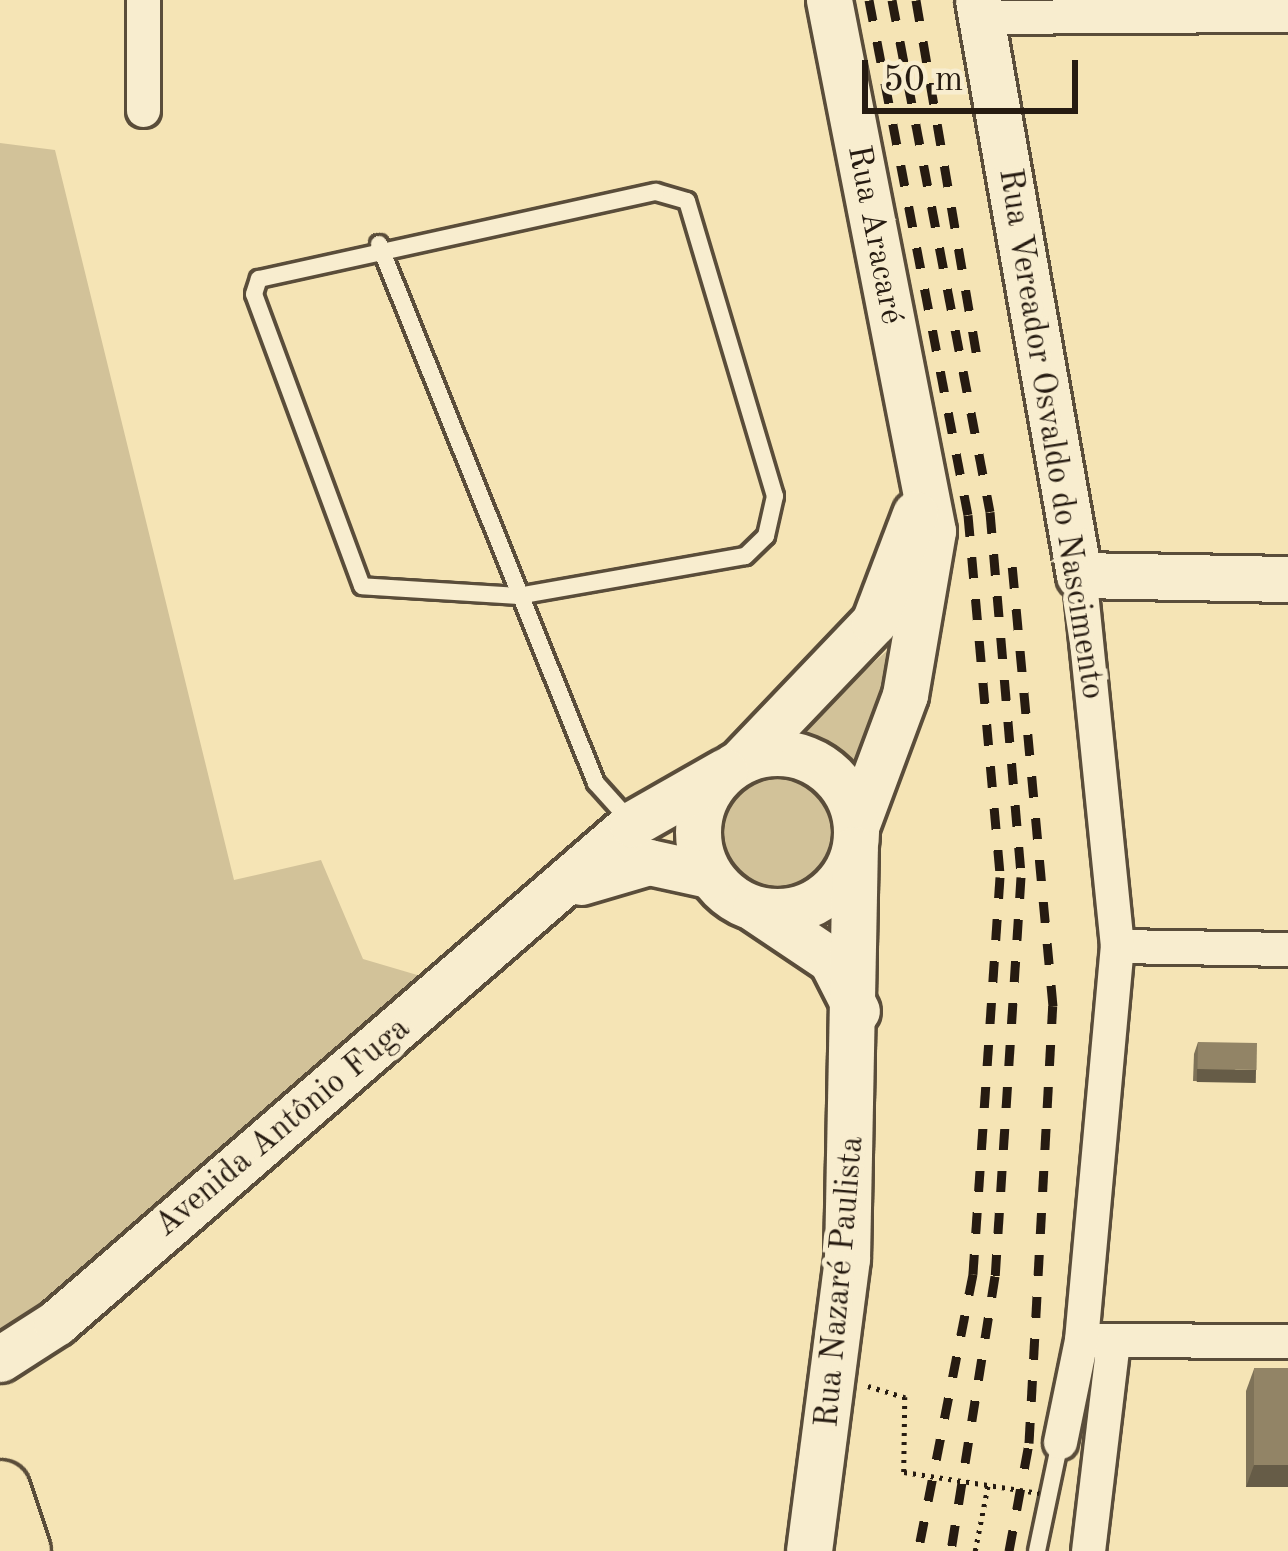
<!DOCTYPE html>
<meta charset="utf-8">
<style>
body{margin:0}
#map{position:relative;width:1288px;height:1551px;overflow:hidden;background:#f5e4b5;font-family:"Old Standard TT",serif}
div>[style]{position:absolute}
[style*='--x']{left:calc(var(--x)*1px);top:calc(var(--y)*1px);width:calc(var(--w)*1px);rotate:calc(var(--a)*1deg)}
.green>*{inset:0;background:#d2c299}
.round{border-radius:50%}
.path>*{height:4.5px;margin-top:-2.25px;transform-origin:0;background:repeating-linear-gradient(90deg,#261b11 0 3px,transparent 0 9px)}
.roads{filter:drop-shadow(3px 0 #5a4d3a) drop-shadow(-3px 0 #5a4d3a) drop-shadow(0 3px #5a4d3a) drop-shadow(0 -3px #5a4d3a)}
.lane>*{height:16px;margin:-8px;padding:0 8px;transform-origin:8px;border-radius:8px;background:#f8edcf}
.street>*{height:33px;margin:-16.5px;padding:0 16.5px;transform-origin:16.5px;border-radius:16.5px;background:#f8edcf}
.secondary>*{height:45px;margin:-22.5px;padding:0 22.5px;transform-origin:22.5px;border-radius:22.5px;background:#f8edcf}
.secondary>.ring{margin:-22.5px;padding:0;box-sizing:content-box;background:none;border:45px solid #f8edcf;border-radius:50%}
.highway>*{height:60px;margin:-30px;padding:0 30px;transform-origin:30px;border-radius:30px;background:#f5e4b5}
.rail>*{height:9px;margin-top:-4.5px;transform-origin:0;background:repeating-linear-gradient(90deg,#261b11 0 21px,transparent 0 42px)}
.path-bridge>*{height:4.5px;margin-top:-2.25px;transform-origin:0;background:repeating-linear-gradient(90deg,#261b11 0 3px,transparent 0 9px)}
.wall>*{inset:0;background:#7e7258}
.shaded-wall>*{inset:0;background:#665c47;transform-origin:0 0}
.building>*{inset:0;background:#928466;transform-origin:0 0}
span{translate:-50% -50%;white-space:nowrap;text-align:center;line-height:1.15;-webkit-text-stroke:10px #f8edcf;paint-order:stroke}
.street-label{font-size:33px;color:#261b11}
.scale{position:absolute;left:862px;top:60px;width:216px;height:54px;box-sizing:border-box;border:6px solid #261b11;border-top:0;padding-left:15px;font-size:36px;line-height:42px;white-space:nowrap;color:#261b11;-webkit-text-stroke:9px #f8edcf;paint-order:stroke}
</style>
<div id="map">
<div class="green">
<i style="clip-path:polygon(0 143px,55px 150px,234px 880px,321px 860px,363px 959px,441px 982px,87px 1280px,0 1338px)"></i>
<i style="clip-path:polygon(908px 627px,856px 784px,786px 740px,889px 649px)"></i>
<i class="round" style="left:710px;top:768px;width:130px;height:130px"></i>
</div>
<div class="path">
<i style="--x:868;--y:1386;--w:39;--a:17"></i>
<i style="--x:905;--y:1397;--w:75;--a:90.8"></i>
<i style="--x:975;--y:1551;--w:67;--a:-78.9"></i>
</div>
<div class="roads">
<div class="lane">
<i style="--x:656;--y:192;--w:32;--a:16"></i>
<i style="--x:687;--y:201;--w:308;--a:73.4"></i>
<i style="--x:775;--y:496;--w:41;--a:102.7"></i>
<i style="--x:766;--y:536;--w:29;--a:136"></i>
<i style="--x:745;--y:556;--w:230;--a:170"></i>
<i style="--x:519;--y:596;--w:157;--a:-176.4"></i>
<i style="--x:362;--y:586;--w:311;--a:-110.3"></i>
<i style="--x:254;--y:294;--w:16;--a:-72"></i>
<i style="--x:259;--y:279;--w:406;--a:-12.4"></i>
<i style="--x:379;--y:244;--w:581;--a:68.07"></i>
<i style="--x:596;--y:783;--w:54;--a:48"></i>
<i style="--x:1037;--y:1551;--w:111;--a:-78.1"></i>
</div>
<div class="street">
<i style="--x:143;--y:0;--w:110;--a:90"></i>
<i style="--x:982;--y:17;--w:306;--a:-0.4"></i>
<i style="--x:1117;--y:946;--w:171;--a:1"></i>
<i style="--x:1094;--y:1340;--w:194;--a:0.3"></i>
<i style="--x:1060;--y:1442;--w:104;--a:-78.4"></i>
<i style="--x:1081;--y:1340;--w:396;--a:-84.8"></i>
<i style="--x:1117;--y:946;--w:373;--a:-95.8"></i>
<i style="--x:1088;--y:1551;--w:211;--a:-83.2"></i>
</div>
<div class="secondary">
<i style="--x:829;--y:0;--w:541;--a:78.92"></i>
<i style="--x:933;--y:531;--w:166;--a:99.7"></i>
<i style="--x:905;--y:695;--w:138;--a:110.4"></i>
<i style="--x:978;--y:0;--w:584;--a:80.04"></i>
<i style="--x:1079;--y:575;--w:209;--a:1.1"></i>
<i class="ring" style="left:698px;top:753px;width:113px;height:113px"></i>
<i style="--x:743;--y:759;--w:190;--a:-46.3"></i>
<i style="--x:874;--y:622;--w:116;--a:-69.2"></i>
<i style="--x:581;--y:882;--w:71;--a:-16.4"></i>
<i style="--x:649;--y:862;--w:61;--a:12.2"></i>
<i style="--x:755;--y:909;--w:92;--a:33.9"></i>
<i style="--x:831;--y:960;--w:57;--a:63"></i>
<i style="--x:0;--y:1359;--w:67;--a:-32.7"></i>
<i style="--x:56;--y:1323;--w:762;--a:-40.9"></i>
<i style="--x:632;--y:824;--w:107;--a:-29.7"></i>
<i style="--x:809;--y:1551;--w:294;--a:-82.6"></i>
<i style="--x:847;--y:1259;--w:410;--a:-88.9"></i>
</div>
<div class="highway">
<i style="--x:0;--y:1491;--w:63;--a:71.6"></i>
</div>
</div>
<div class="rail">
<i style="--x:869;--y:0;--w:524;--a:79.12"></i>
<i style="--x:968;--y:515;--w:363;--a:84.9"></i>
<i style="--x:1000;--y:877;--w:398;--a:93.9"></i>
<i style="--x:973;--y:1274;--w:282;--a:101.2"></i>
<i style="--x:892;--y:0;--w:521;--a:79.16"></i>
<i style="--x:990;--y:512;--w:366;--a:85.1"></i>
<i style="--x:1021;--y:877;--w:400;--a:93.7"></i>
<i style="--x:995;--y:1276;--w:278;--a:99.1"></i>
<i style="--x:916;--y:0;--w:366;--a:80.3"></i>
<i style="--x:1009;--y:1551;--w:110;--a:-79.5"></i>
<i style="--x:1029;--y:1443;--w:438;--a:-86.9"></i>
<i style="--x:1053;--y:1006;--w:458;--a:-95.3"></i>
</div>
<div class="path-bridge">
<i style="--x:904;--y:1472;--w:137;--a:8.8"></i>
</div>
<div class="wall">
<i style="clip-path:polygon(1198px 1042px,1252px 1082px,1193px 1081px,1194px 1054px)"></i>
<i style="clip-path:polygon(1288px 1368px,1288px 1487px,1246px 1487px,1246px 1391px,1254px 1369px)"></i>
</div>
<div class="shaded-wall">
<i style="left:1197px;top:1069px;width:59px;height:13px;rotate:1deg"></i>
<i style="clip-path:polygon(1254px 1465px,1288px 1465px,1288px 1487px,1246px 1487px)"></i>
</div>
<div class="building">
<i style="left:1198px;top:1042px;width:59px;height:27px;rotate:1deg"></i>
<i style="left:1288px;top:1368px;width:97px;height:34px;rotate:90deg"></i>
</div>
<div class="street-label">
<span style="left:874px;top:235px;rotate:79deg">Rua Aracaré</span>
<span style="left:1050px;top:434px;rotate:81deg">Rua Vereador Osvaldo do Nascimento</span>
<span style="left:283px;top:1128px;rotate:-40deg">Avenida Antônio Fuga</span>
<span style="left:841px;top:1282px;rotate:-85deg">Rua Nazaré Paulista</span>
</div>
<div class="scale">50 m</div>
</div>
